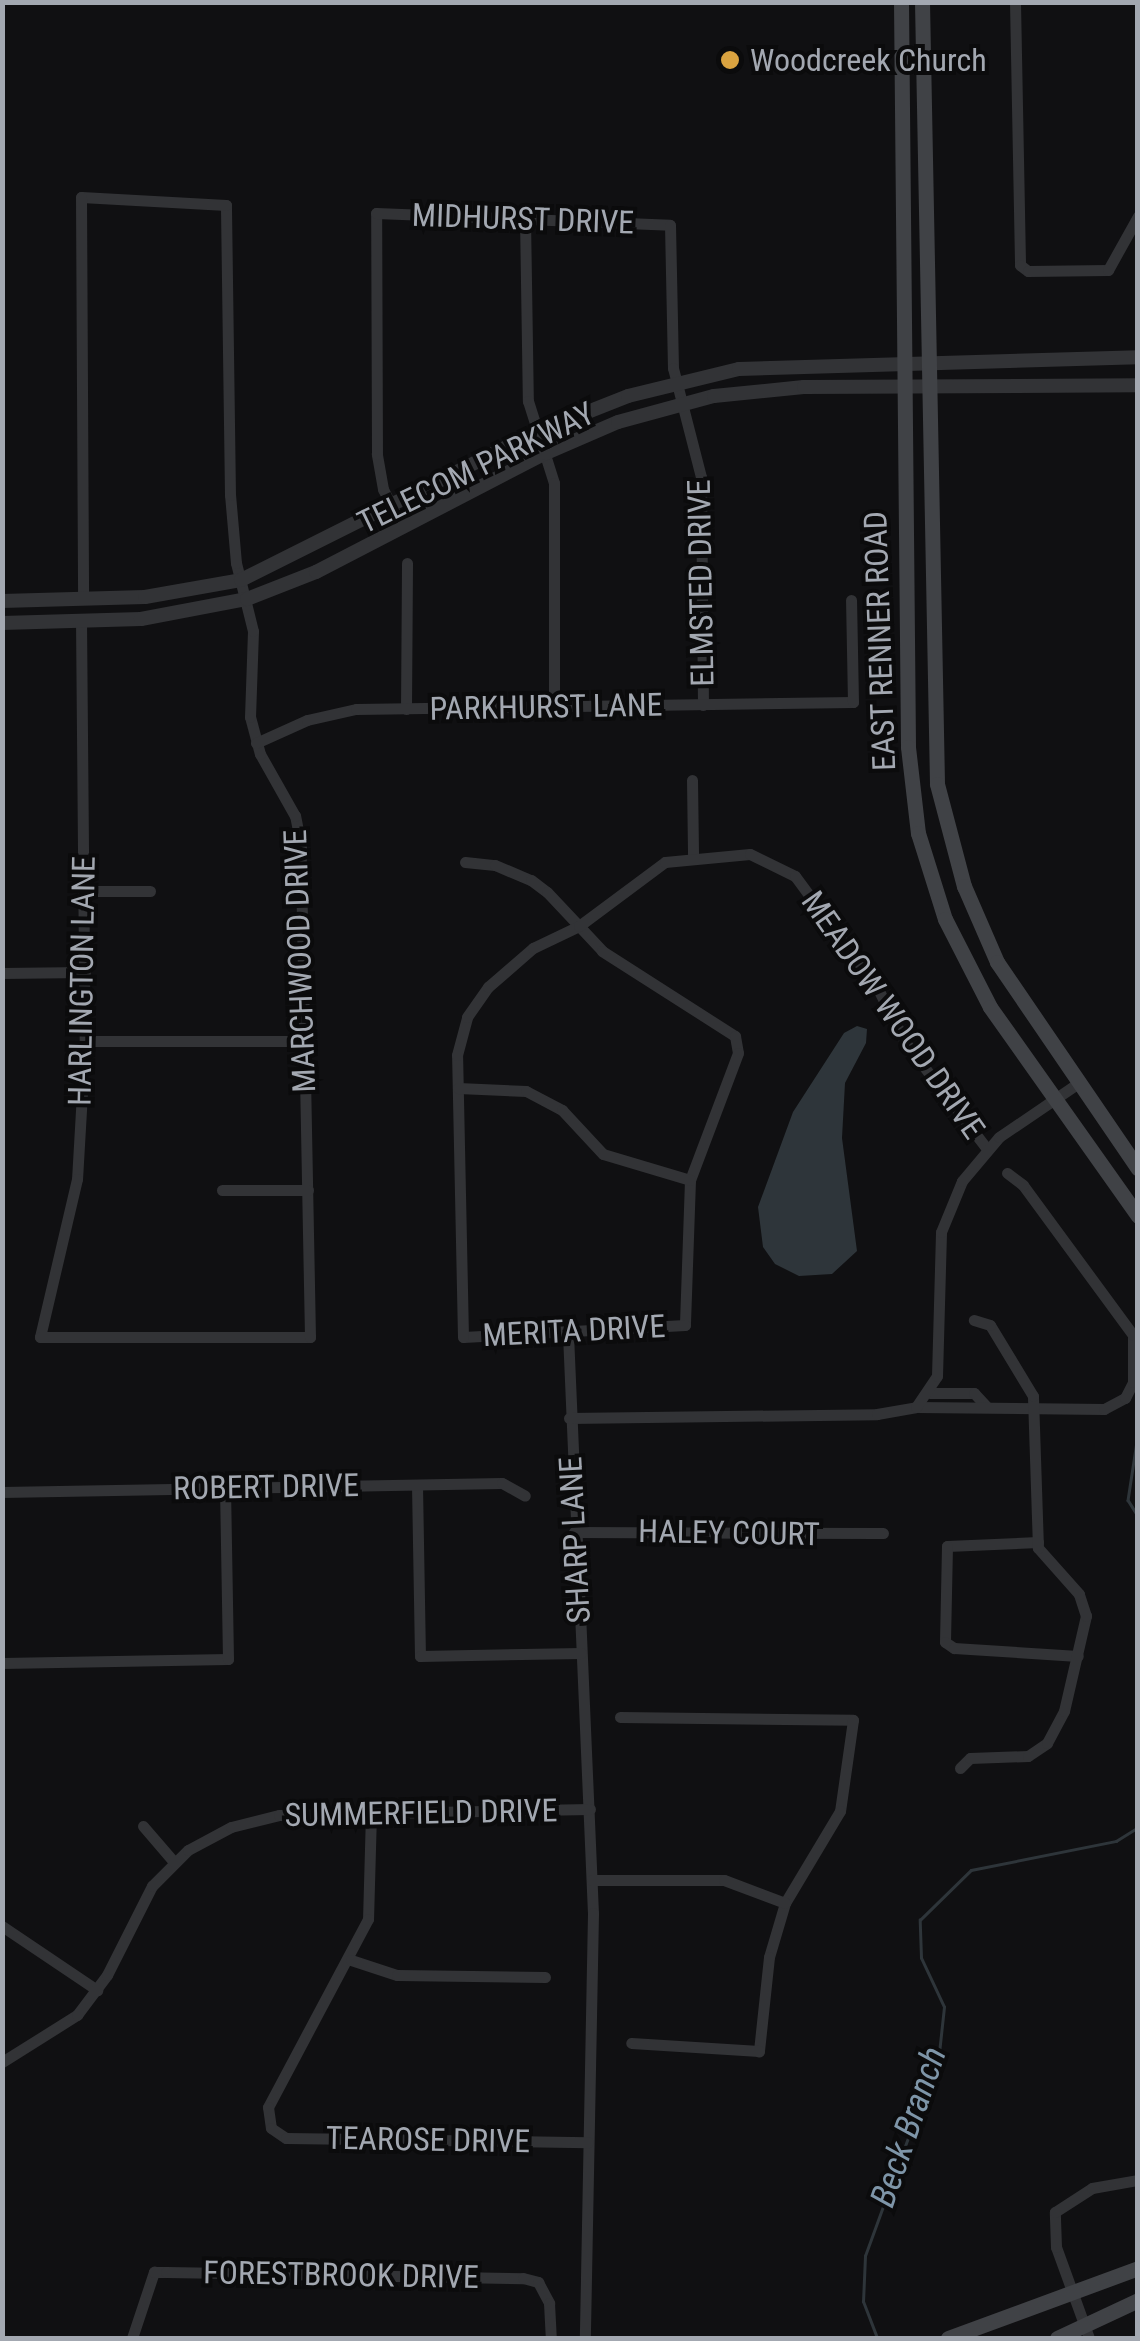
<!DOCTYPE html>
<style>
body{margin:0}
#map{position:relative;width:1140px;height:2341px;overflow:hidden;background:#101012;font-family:"Roboto Condensed",sans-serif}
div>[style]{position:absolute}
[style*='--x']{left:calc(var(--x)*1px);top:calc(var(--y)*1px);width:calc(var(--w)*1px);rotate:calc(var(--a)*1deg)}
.water>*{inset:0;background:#2e353a}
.stream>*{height:2.5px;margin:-1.25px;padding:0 1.25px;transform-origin:1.25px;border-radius:1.25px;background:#2e353a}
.minor>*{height:11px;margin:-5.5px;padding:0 5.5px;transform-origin:5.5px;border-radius:5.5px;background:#323336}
.tertiary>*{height:14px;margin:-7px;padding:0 7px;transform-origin:7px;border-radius:7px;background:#323336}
.secondary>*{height:15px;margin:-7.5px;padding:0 7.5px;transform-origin:7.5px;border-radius:7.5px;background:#404246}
.dots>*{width:28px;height:28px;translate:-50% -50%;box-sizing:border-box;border:5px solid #0b0b0c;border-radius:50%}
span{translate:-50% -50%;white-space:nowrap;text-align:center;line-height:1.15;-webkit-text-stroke:8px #0b0b0c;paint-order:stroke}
.poi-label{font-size:32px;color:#a3a8b1}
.left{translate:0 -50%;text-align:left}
.street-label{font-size:32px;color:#a3a8b1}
.water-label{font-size:35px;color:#7e95a8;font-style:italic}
.frame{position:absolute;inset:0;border:5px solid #a3a8b1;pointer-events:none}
</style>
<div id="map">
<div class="water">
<i style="clip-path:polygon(857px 1026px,867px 1029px,866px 1043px,845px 1083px,842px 1138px,857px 1251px,832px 1274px,799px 1276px,775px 1264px,763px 1247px,758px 1207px,793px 1112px,844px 1033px)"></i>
</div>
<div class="stream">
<i style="--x:1138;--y:1435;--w:66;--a:98.7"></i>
<i style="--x:1128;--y:1500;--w:19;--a:58"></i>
<i style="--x:877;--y:2338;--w:39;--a:-111"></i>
<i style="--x:863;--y:2302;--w:46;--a:-87.5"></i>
<i style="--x:865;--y:2256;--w:216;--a:-70"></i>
<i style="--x:939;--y:2053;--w:46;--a:-83.8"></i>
<i style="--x:944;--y:2007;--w:54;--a:-115.1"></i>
<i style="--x:921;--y:1958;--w:38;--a:-92"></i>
<i style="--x:920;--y:1920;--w:71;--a:-44.4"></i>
<i style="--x:971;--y:1870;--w:148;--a:-11.3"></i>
<i style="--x:1116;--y:1841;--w:26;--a:-32"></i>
</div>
<div class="minor">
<i style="--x:1015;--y:2;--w:263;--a:88.9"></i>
<i style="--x:1020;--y:265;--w:10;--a:37"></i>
<i style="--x:1028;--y:271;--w:80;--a:-0.7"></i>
<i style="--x:1108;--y:270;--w:62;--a:-60.9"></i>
<i style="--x:525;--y:218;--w:183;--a:89.1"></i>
<i style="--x:528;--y:401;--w:86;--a:72.4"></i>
<i style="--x:554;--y:483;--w:224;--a:90"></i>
<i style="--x:402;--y:527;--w:42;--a:-116.6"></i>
<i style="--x:383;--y:489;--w:36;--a:-100"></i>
<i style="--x:377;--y:454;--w:241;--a:-90.2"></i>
<i style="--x:376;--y:213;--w:294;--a:2.3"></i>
<i style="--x:670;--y:225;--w:143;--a:88.8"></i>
<i style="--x:673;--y:368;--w:113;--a:75.6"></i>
<i style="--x:701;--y:477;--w:228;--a:89.5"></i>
<i style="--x:81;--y:620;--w:421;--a:89.5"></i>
<i style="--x:85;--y:1041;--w:138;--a:93.3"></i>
<i style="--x:77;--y:1179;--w:162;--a:103.2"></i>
<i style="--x:40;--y:1337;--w:270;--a:0"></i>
<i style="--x:310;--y:1337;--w:491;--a:-91.1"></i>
<i style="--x:301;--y:846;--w:31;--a:-101"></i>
<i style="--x:295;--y:816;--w:71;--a:-119.4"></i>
<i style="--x:260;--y:754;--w:38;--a:-105"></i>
<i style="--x:250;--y:717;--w:86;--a:-88"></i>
<i style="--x:253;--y:631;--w:70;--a:-104"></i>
<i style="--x:236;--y:563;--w:68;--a:-95"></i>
<i style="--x:230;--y:495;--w:290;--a:-90.8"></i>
<i style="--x:226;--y:205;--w:145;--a:-176.8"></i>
<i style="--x:81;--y:197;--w:401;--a:89.7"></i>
<i style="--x:406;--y:709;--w:146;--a:-89.6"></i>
<i style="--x:256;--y:743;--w:56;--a:-24.3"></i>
<i style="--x:307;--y:720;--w:50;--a:-12.7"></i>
<i style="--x:356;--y:709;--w:497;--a:-0.8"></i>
<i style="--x:853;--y:702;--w:102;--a:-91.1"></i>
<i style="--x:692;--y:780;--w:75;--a:89.2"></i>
<i style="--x:465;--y:862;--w:30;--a:6"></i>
<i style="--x:495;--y:865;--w:39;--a:23"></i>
<i style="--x:531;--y:880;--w:20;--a:37"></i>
<i style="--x:547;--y:892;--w:47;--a:46.7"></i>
<i style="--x:579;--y:926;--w:34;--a:47"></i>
<i style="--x:602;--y:951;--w:158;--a:32.6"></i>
<i style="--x:735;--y:1036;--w:17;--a:80"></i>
<i style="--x:738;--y:1053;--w:136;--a:110.7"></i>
<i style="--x:690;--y:1180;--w:145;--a:92"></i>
<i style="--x:685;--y:1325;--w:222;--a:176.9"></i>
<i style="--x:463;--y:1337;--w:282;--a:-91.2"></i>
<i style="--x:457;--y:1055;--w:39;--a:-75"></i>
<i style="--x:467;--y:1017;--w:37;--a:-55"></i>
<i style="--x:488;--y:987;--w:60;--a:-40.9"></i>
<i style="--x:533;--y:948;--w:51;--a:-25.6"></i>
<i style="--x:579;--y:926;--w:107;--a:-36.7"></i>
<i style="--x:665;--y:862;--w:85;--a:-5.4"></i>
<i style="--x:750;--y:854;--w:50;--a:26.1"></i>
<i style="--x:795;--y:876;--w:140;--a:53.7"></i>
<i style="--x:878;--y:989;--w:59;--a:63"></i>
<i style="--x:905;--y:1042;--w:135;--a:52.5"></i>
<i style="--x:84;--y:891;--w:66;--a:0"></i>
<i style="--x:2;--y:973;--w:83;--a:-0.7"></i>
<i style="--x:85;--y:1041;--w:221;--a:0"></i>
<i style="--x:458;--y:1088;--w:68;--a:2.5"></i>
<i style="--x:526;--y:1091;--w:41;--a:27.8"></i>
<i style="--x:562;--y:1110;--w:60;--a:47"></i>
<i style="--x:603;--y:1154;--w:91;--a:16.6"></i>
<i style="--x:222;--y:1190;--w:86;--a:0"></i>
<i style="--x:568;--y:1334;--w:580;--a:87.53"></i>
<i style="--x:593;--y:1913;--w:425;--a:91.1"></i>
<i style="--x:930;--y:1393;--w:44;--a:0"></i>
<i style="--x:974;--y:1393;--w:19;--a:47"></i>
<i style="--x:916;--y:1407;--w:188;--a:0.6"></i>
<i style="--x:1104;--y:1409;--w:24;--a:-28"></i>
<i style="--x:1125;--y:1398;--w:18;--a:-63"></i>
<i style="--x:1133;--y:1382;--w:47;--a:-90"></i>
<i style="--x:1133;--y:1335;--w:186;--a:-126.3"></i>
<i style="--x:1023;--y:1185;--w:20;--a:-143"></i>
<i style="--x:569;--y:1418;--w:308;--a:-0.7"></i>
<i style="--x:877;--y:1414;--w:40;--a:-10"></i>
<i style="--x:916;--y:1407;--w:37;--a:-56"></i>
<i style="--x:937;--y:1376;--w:144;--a:-88.4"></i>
<i style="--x:941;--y:1232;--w:55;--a:-67.6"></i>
<i style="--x:962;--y:1181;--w:57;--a:-49.9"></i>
<i style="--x:999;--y:1137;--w:94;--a:-34.2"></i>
<i style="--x:417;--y:1485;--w:171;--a:89"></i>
<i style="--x:420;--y:1656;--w:161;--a:-1.1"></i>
<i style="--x:2;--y:1492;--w:500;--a:-1.03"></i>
<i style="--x:502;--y:1483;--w:26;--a:29"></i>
<i style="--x:574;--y:1532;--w:309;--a:0.2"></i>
<i style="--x:1038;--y:1542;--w:91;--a:177.5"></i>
<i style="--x:947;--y:1546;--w:96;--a:91.2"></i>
<i style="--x:945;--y:1642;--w:11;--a:34"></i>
<i style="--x:954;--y:1648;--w:124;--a:3.7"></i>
<i style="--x:2;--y:1663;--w:226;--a:-1"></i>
<i style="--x:228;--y:1659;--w:171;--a:-91"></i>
<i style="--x:620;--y:1717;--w:233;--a:0.7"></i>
<i style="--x:853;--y:1720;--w:92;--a:98.1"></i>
<i style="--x:840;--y:1811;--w:107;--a:120.9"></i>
<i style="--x:785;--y:1903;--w:56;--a:106.5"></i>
<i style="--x:769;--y:1957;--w:95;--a:96.1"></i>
<i style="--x:759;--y:2051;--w:128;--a:-176.4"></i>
<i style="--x:960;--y:1768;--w:14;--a:-45"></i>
<i style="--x:970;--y:1758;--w:58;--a:-2"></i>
<i style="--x:1028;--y:1756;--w:23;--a:-34"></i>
<i style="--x:1047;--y:1743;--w:36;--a:-62"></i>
<i style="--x:1064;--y:1711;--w:98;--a:-77"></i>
<i style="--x:1086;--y:1616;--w:23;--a:-108"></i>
<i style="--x:1079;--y:1594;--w:62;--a:-131.7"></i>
<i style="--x:1038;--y:1548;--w:152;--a:-91.9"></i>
<i style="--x:1033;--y:1396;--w:83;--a:-121.2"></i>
<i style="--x:990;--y:1325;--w:17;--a:-163"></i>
<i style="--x:371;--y:1813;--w:106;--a:91.6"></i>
<i style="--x:368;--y:1919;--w:213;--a:118"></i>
<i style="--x:268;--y:2107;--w:21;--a:82"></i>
<i style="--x:271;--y:2128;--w:18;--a:34"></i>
<i style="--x:286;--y:2138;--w:302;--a:0.8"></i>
<i style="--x:143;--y:1826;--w:48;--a:49.3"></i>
<i style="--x:592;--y:1880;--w:132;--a:0"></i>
<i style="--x:724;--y:1880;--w:65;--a:20.7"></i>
<i style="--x:2;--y:1926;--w:115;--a:34"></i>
<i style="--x:351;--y:1960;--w:48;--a:18.1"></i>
<i style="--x:397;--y:1975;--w:148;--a:0.8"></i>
<i style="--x:2;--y:2062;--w:89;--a:-32.1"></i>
<i style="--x:77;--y:2015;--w:50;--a:-53.1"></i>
<i style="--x:107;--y:1975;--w:100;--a:-63.2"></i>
<i style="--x:152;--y:1886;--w:51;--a:-45"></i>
<i style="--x:188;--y:1850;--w:49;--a:-28.1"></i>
<i style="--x:231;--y:1827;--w:49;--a:-14"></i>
<i style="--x:279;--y:1815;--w:311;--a:-1.1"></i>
<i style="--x:132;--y:2338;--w:70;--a:-71.6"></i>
<i style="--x:154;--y:2272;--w:12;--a:0"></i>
<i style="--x:166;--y:2272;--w:357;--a:1"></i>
<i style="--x:523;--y:2278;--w:16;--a:15"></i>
<i style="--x:538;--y:2282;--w:24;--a:62"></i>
<i style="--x:549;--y:2303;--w:35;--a:87"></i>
<i style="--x:1089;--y:2338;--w:97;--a:-109.9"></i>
<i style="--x:1056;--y:2247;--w:35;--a:-92"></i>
<i style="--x:1055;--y:2212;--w:44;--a:-33"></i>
<i style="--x:1092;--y:2188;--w:47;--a:-9.9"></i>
</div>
<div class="tertiary">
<i style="--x:2;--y:601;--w:143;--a:-1.6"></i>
<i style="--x:145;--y:597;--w:97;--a:-10"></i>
<i style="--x:241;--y:580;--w:331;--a:-26.6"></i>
<i style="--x:537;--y:432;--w:98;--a:-21.6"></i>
<i style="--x:628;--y:396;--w:114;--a:-13.7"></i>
<i style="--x:739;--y:369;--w:399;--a:-1.7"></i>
<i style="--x:2;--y:623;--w:139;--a:-1.6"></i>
<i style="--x:141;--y:619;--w:108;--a:-10.7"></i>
<i style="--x:247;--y:599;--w:74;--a:-21.4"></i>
<i style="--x:316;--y:572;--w:259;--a:-27.4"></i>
<i style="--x:546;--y:453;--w:78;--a:-23.3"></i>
<i style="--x:618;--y:422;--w:99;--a:-15.2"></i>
<i style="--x:714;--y:396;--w:90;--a:-5.7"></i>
<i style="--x:804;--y:387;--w:334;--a:-0.3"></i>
</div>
<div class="secondary">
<i style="--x:901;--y:2;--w:745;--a:89.46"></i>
<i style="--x:908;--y:747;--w:87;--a:83.4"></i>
<i style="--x:918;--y:833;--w:90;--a:72.6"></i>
<i style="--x:945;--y:919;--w:99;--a:62.9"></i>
<i style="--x:990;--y:1007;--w:256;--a:54.7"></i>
<i style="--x:922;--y:2;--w:782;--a:88.9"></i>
<i style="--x:937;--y:784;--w:106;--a:75.2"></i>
<i style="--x:964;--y:886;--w:83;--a:66.5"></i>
<i style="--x:997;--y:962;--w:250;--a:55.7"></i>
<i style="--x:948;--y:2338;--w:202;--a:-20.2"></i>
<i style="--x:1057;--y:2338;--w:89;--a:-25.1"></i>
</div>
<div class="dots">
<i style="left:730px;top:60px;background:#daa340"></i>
</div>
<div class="poi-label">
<span class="left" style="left:750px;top:60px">Woodcreek Church</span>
</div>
<div class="street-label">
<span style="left:523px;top:219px;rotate:2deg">MIDHURST DRIVE</span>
<span style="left:476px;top:468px;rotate:-26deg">TELECOM PARKWAY</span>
<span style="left:701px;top:583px;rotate:-91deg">ELMSTED DRIVE</span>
<span style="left:880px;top:641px;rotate:-92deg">EAST RENNER ROAD</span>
<span style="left:546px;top:707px;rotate:-1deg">PARKHURST LANE</span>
<span style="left:300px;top:961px;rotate:-92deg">MARCHWOOD DRIVE</span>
<span style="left:82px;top:981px;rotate:-89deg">HARLINGTON LANE</span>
<span style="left:893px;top:1015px;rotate:55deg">MEADOW WOOD DRIVE</span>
<span style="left:574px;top:1331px;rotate:-3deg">MERITA DRIVE</span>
<span style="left:266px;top:1487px;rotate:-1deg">ROBERT DRIVE</span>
<span style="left:729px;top:1533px;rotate:1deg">HALEY COURT</span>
<span style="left:575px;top:1540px;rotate:-93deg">SHARP LANE</span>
<span style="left:421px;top:1813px;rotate:-1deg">SUMMERFIELD DRIVE</span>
<span style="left:428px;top:2140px;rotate:1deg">TEAROSE DRIVE</span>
<span style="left:341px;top:2275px;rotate:1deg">FORESTBROOK DRIVE</span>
</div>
<div class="water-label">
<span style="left:909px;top:2127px;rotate:-71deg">Beck Branch</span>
</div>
<div class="frame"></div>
</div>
